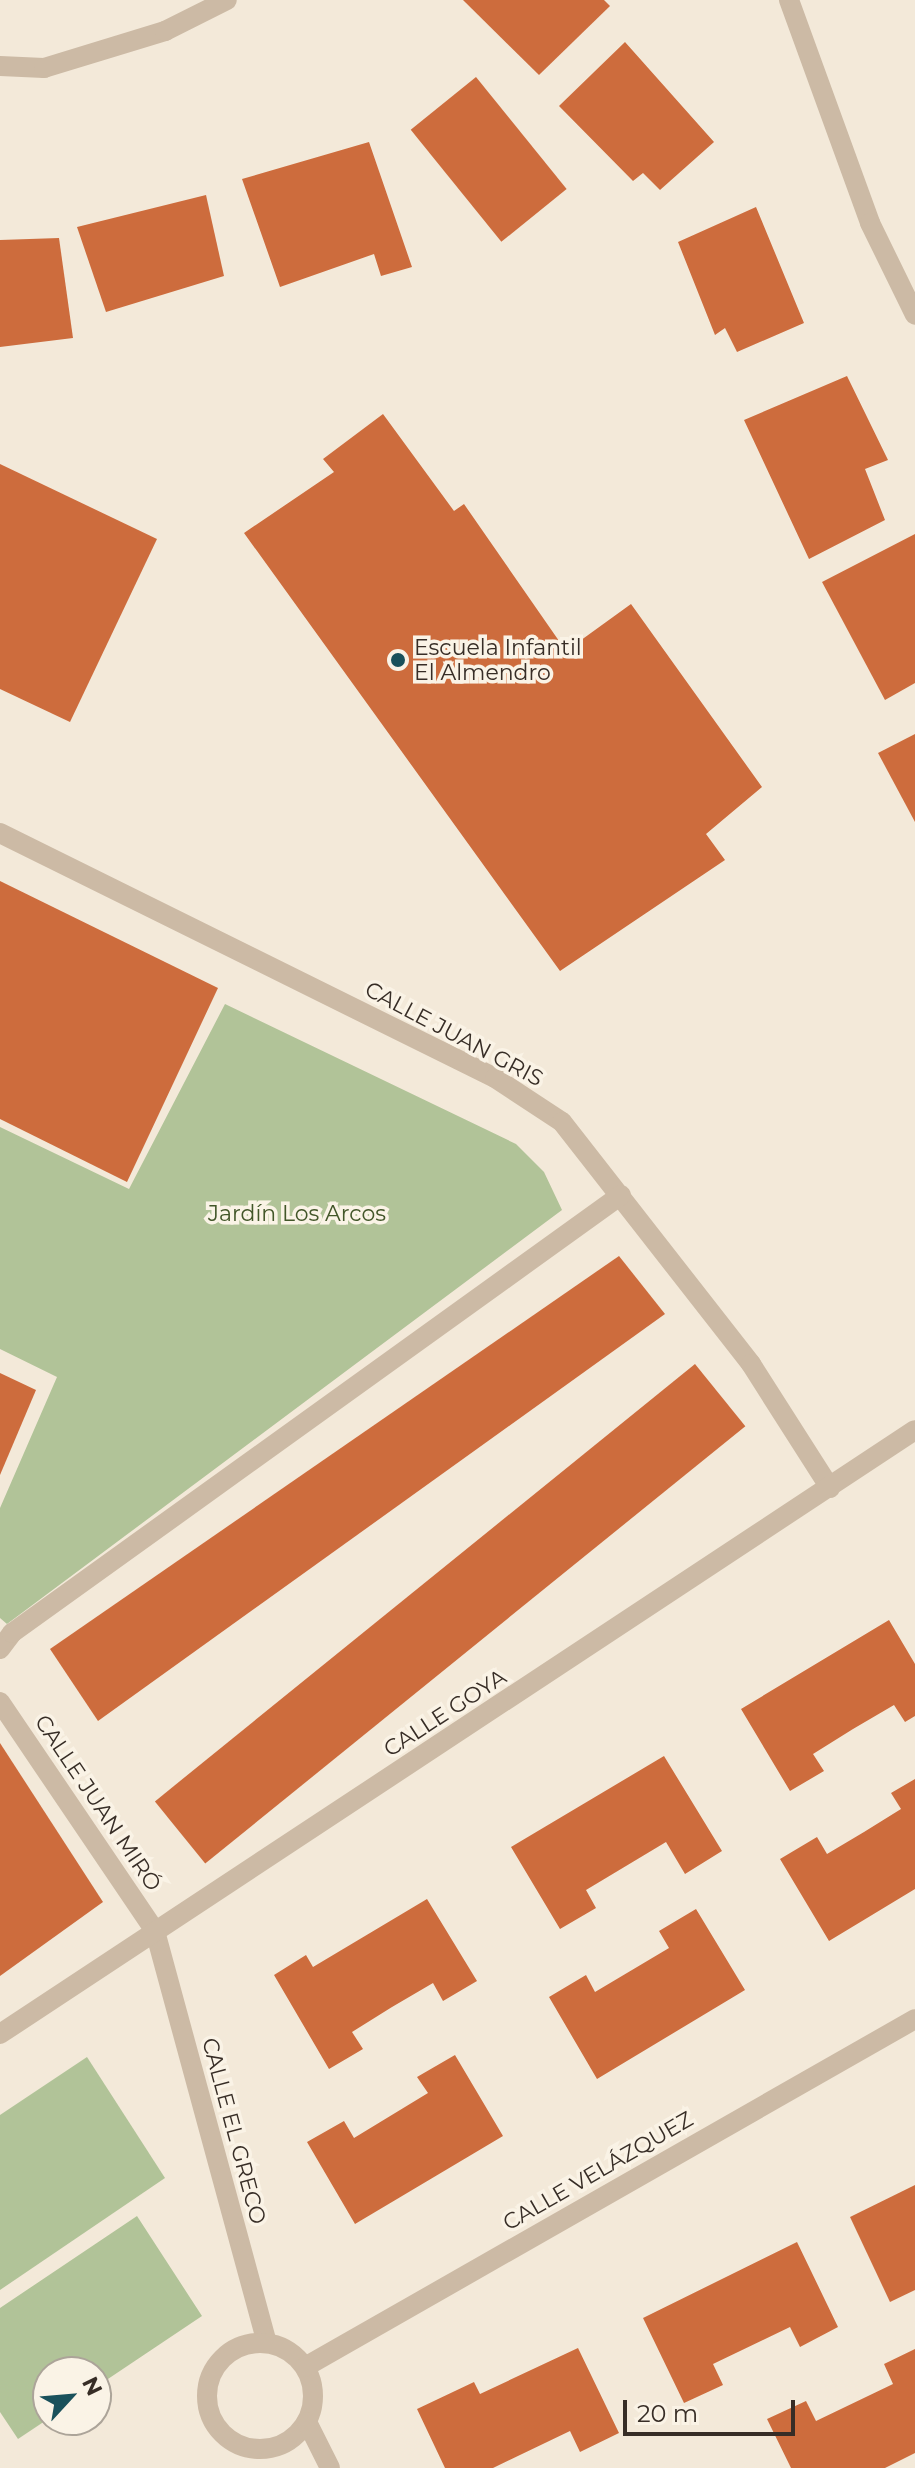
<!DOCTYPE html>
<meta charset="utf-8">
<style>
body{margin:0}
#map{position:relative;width:915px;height:2468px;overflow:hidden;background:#f3e9d9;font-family:Montserrat,sans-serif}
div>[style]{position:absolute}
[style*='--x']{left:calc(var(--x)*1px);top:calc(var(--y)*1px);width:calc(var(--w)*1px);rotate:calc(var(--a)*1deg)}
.green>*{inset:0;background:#b1c398}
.building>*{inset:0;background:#cd6c3d;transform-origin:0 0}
.street>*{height:20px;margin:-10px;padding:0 10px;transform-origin:10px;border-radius:10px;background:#ccbaa5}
.street>.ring{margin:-10px;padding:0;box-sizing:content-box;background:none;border:20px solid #ccbaa5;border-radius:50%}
.dots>*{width:22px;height:22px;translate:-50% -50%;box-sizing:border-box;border:4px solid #faf3e6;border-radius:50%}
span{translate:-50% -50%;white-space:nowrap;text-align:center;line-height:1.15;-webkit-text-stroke:7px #faf3e6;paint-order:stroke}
.poi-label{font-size:22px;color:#372d26}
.left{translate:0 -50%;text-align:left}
.street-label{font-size:22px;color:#372d26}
.park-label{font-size:22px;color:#425629}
.north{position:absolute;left:32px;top:2356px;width:80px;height:80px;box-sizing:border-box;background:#faf3e6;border:2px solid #aca499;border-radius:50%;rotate:64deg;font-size:22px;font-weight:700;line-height:32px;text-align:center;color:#372d26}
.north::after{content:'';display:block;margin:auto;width:28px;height:36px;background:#1a515b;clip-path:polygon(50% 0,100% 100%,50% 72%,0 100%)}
.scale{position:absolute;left:623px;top:2400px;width:172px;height:36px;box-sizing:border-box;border:4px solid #372d26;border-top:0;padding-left:10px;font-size:24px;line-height:28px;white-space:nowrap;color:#372d26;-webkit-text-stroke:6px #faf3e6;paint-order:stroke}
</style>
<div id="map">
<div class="green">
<i style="clip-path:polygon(225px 1004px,516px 1144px,544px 1172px,562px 1210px,7px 1624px,0 1618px,0 1508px,57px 1377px,0 1349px,0 1127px,129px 1189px)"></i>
<i style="clip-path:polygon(87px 2057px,165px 2178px,0 2290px,0 2115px)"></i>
<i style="clip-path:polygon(137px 2216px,202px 2316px,96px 2387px,96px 2372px,48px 2372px,48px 2419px,18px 2439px,0 2412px,0 2308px)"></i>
</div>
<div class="building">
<i style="clip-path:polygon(463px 0,604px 0,610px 6px,539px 75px)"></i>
<i style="clip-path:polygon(625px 42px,714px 142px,660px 190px,643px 173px,633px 181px,559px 106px)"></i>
<i style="left:476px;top:77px;width:144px;height:84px;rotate:51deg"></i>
<i style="clip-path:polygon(369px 142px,412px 267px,381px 276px,374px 254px,280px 287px,242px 179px)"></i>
<i style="clip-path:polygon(206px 195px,224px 276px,106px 312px,77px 227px)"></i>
<i style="clip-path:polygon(756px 207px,804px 323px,737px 352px,725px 328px,715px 335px,678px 242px)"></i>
<i style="clip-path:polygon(59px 238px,73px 338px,0 347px,0 240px)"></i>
<i style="clip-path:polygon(847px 376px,888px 460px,865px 469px,885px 520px,809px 559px,744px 420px)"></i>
<i style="clip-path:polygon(383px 414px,454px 511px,464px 504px,566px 651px,631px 604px,762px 787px,706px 834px,725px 860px,560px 971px,244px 533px,334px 472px,323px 459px)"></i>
<i style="clip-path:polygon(0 464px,157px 539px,70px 722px,0 689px)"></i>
<i style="clip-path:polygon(915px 534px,915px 683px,885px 700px,822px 582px)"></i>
<i style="clip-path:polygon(915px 734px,915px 822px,878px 753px)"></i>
<i style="clip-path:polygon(0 881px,218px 988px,127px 1182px,0 1119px)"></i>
<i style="clip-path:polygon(619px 1256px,665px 1314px,98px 1721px,50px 1649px)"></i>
<i style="left:695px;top:1364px;width:80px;height:695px;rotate:51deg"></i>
<i style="clip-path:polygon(0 1373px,36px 1390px,0 1475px)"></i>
<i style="clip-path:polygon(889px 1620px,915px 1664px,915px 1716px,905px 1722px,894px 1705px,853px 1729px,813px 1754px,824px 1771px,790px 1791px,741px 1709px)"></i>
<i style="clip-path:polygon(0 1743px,103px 1902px,0 1976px)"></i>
<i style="clip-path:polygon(664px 1756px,722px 1851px,685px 1874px,666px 1842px,586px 1890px,596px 1908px,560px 1929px,511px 1847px)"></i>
<i style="clip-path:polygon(915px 1779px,915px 1889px,829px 1941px,780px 1859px,817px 1837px,827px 1854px,864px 1832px,901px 1809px,891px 1793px)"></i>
<i style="clip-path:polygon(427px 1899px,477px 1981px,443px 2001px,433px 1983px,392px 2007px,352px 2032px,363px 2049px,329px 2069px,274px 1975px,306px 1955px,313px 1967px)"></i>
<i style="clip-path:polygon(696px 1909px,745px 1990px,597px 2079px,549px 1997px,586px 1975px,595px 1992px,669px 1948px,659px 1931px)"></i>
<i style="clip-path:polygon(455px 2055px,503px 2136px,355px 2224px,307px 2142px,344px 2121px,354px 2138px,428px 2093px,417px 2077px)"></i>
<i style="clip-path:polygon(915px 2185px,915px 2290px,890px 2302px,850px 2217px)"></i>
<i style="clip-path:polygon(797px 2242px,838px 2327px,800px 2347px,790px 2327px,713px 2364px,723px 2385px,684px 2403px,643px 2318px)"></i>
<i style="clip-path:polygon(578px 2348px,619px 2433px,580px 2452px,570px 2431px,493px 2468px,445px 2468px,417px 2409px,474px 2382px,480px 2394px)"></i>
<i style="clip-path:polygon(915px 2349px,915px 2453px,885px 2468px,791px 2468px,767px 2419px,806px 2401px,816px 2421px,893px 2384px,884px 2364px)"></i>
</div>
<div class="street">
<i style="--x:789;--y:0;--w:237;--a:70"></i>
<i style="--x:870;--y:223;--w:102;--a:63.9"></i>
<i style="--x:0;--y:66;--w:44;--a:2.6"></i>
<i style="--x:44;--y:68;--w:127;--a:-17"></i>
<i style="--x:165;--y:31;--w:69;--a:-26.6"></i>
<i style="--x:0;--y:833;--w:552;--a:26.33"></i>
<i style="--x:495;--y:1078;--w:80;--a:33.3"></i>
<i style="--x:562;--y:1122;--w:307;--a:52"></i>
<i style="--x:751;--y:1364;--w:147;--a:57.5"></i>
<i style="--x:0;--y:1649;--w:20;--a:-53"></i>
<i style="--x:12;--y:1633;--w:750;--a:-35.72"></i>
<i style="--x:0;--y:1702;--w:277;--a:55.9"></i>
<i style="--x:155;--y:1931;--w:427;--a:74.8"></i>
<i style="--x:0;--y:2034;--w:1096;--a:-33.43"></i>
<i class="ring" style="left:207px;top:2343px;width:86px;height:86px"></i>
<i style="--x:305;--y:2367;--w:702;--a:-29.7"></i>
<i style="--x:307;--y:2422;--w:51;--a:63.4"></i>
</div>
<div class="dots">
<i style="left:398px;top:660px;background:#1a515b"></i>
</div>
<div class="poi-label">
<span class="left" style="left:414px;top:660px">Escuela Infantil<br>El Almendro</span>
</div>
<div class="street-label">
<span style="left:454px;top:1034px;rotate:28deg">CALLE JUAN GRIS</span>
<span style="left:445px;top:1713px;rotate:-33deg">CALLE GOYA</span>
<span style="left:98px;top:1803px;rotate:56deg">CALLE JUAN MIRÓ</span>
<span style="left:234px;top:2131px;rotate:75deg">CALLE EL GRECO</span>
<span style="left:598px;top:2171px;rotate:-30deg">CALLE VELÁZQUEZ</span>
</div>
<div class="park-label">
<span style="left:297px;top:1214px">Jardín Los Arcos</span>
</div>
<div class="north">N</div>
<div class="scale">20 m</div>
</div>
